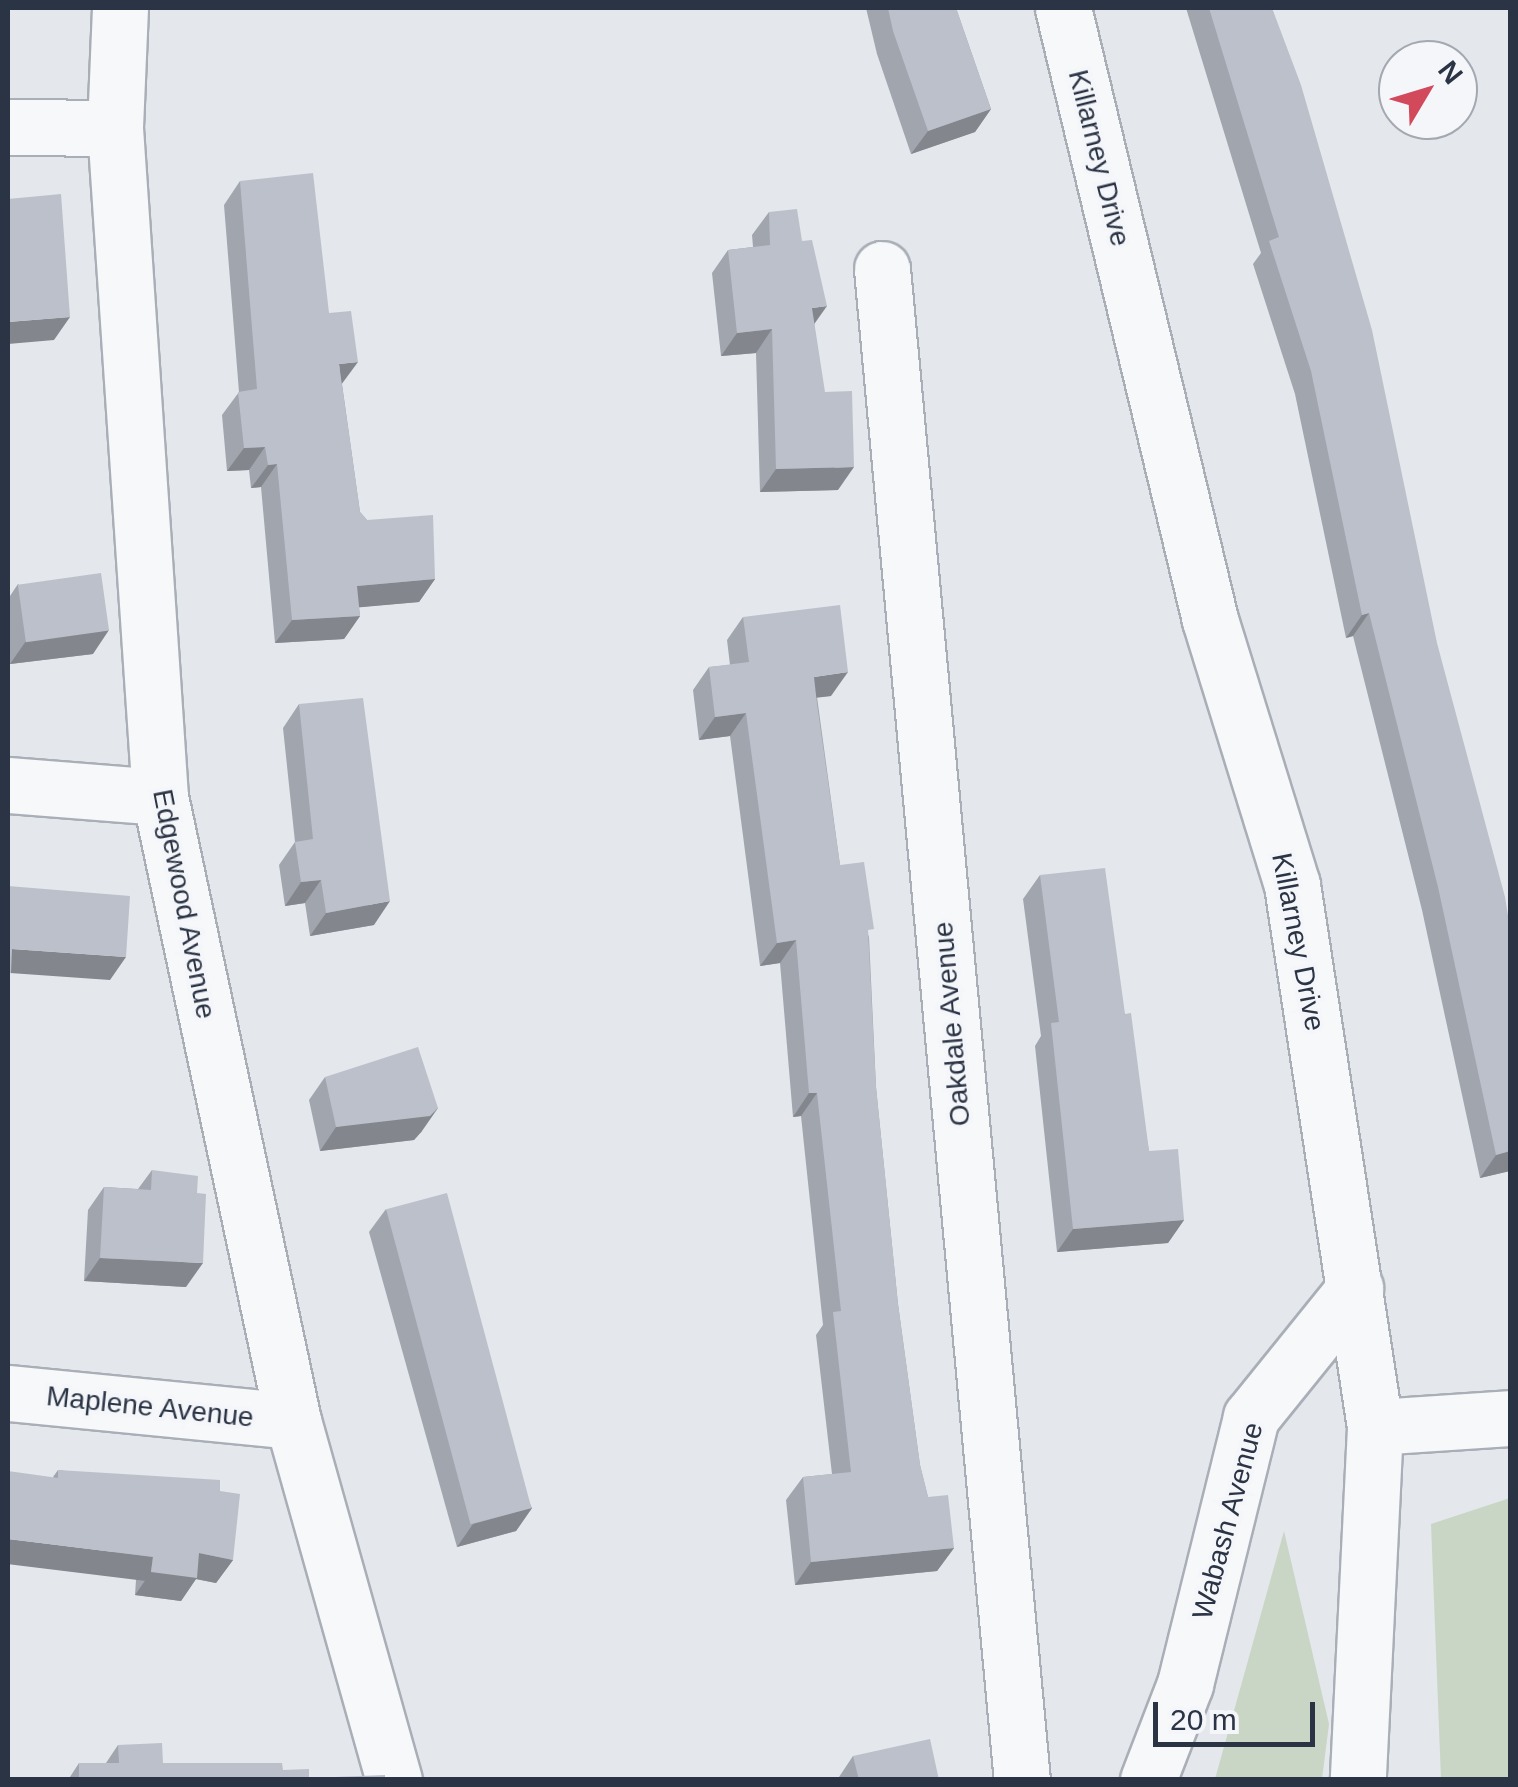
<!DOCTYPE html>
<style>
body{margin:0}
#map{position:relative;width:1518px;height:1787px;overflow:hidden;background:#e4e7ec;font-family:Helvetica,sans-serif}
div>[style]{position:absolute}
[style*='--x']{left:calc(var(--x)*1px);top:calc(var(--y)*1px);width:calc(var(--w)*1px);rotate:calc(var(--a)*1deg)}
.green>*{inset:0;background:#c9d6c5}
.roads{filter:drop-shadow(2px 0 #a9aeb7) drop-shadow(-2px 0 #a9aeb7) drop-shadow(0 2px #a9aeb7) drop-shadow(0 -2px #a9aeb7)}
.street>*{height:55px;margin:-27.5px;padding:0 27.5px;transform-origin:27.5px;border-radius:27.5px;background:#f7f8fa}
.wall>*{inset:0;background:#a1a5ae}
.shaded-wall>*{inset:0;background:#83868d;transform-origin:0 0}
.building>*{inset:0;background:#bbc0ca;transform-origin:0 0}
span{translate:-50% -50%;white-space:nowrap;text-align:center;line-height:1.15;-webkit-text-stroke:8px #f4f6f9;paint-order:stroke}
.street-label{font-size:28px;color:#2b3445}
.frame{position:absolute;inset:0;border:10px solid #2b3445;pointer-events:none}
.north{position:absolute;left:1378px;top:40px;width:100px;height:100px;box-sizing:border-box;background:#f4f6f9;border:2px solid #a4a8b1;border-radius:50%;rotate:52deg;font-size:28px;font-weight:700;line-height:40px;text-align:center;color:#2b3445}
.north::after{content:'';display:block;margin:auto;width:35px;height:45px;background:#d1495b;clip-path:polygon(50% 0,100% 100%,50% 72%,0 100%)}
.scale{position:absolute;left:1153px;top:1702px;width:162px;height:45px;box-sizing:border-box;border:5px solid #2b3445;border-top:0;padding-left:12px;font-size:30px;line-height:35px;white-space:nowrap;color:#2b3445;-webkit-text-stroke:8px #f4f6f9;paint-order:stroke}
</style>
<div id="map">
<div class="green">
<i style="clip-path:polygon(1510px 1498px,1510px 1779px,1441px 1779px,1431px 1524px)"></i>
<i style="clip-path:polygon(1284px 1531px,1329px 1724px,1322px 1779px,1215px 1779px)"></i>
</div>
<div class="roads">
<div class="street">
<i style="--x:120;--y:8;--w:120;--a:92.4"></i>
<i style="--x:115;--y:128;--w:671;--a:86.15"></i>
<i style="--x:160;--y:797;--w:638;--a:77.97"></i>
<i style="--x:293;--y:1421;--w:373;--a:74.3"></i>
<i style="--x:1063;--y:8;--w:629;--a:76.49"></i>
<i style="--x:1210;--y:620;--w:277;--a:72.8"></i>
<i style="--x:1292;--y:885;--w:548;--a:81.29"></i>
<i style="--x:1375;--y:1427;--w:353;--a:92.8"></i>
<i style="--x:8;--y:127;--w:107;--a:0.5"></i>
<i style="--x:882;--y:269;--w:1517;--a:84.71"></i>
<i style="--x:8;--y:785;--w:152;--a:4.5"></i>
<i style="--x:8;--y:1393;--w:286;--a:5.6"></i>
<i style="--x:1375;--y:1427;--w:135;--a:-3.8"></i>
<i style="--x:1148;--y:1780;--w:103;--a:-68.9"></i>
<i style="--x:1185;--y:1684;--w:275;--a:-76.1"></i>
<i style="--x:1251;--y:1417;--w:166;--a:-51.1"></i>
</div>
</div>
<div class="wall">
<i style="clip-path:polygon(866px 8px,956px 8px,991px 109px,975px 132px,911px 154px,877px 54px)"></i>
<i style="clip-path:polygon(1186px 8px,1272px 8px,1510px 928px,1510px 1171px,1480px 1178px,1422px 910px,1353px 636px,1346px 638px,1295px 394px,1253px 264px,1261px 253px)"></i>
<i style="clip-path:polygon(240px 181px,329px 313px,342px 384px,360px 512px,367px 520px,435px 579px,419px 602px,359px 607px,360px 616px,344px 639px,275px 643px,261px 487px,251px 488px,249px 470px,227px 471px,222px 415px,239px 392px,224px 205px)"></i>
<i style="clip-path:polygon(769px 212px,814px 324px,838px 490px,760px 492px,756px 353px,721px 356px,712px 273px,728px 250px,753px 247px,752px 235px)"></i>
<i style="clip-path:polygon(18px 584px,93px 654px,10px 664px,8px 647px,8px 599px)"></i>
<i style="clip-path:polygon(743px 617px,831px 696px,817px 697px,840px 865px,869px 937px,876px 1087px,898px 1304px,920px 1465px,928px 1497px,954px 1548px,937px 1571px,795px 1585px,786px 1500px,803px 1477px,832px 1474px,816px 1335px,823px 1325px,801px 1116px,793px 1117px,780px 963px,760px 966px,730px 736px,699px 740px,693px 690px,709px 667px,730px 665px,727px 640px)"></i>
<i style="clip-path:polygon(299px 704px,374px 925px,310px 936px,305px 903px,285px 906px,279px 865px,295px 842px,283px 728px)"></i>
<i style="clip-path:polygon(1040px 875px,1125px 1014px,1149px 1151px,1184px 1220px,1168px 1243px,1057px 1252px,1035px 1046px,1041px 1036px,1023px 899px)"></i>
<i style="clip-path:polygon(325px 1077px,422px 1131px,414px 1140px,320px 1151px,309px 1100px)"></i>
<i style="clip-path:polygon(152px 1170px,186px 1287px,84px 1281px,88px 1210px,104px 1187px,138px 1189px)"></i>
<i style="clip-path:polygon(386px 1209px,532px 1508px,516px 1531px,457px 1547px,369px 1232px)"></i>
<i style="clip-path:polygon(58px 1470px,220px 1491px,233px 1560px,216px 1583px,196px 1579px,181px 1601px,135px 1595px,136px 1580px,53px 1477px)"></i>
<i style="clip-path:polygon(118px 1745px,163px 1763px,283px 1770px,309px 1778px,385px 1780px,68px 1780px,79px 1763px,106px 1763px)"></i>
<i style="clip-path:polygon(853px 1756px,939px 1780px,837px 1780px)"></i>
</div>
<div class="shaded-wall">
<i style="clip-path:polygon(991px 109px,975px 132px,911px 154px,928px 131px)"></i>
<i style="clip-path:polygon(827px 306px,810px 330px,812px 308px)"></i>
<i style="clip-path:polygon(70px 317px,54px 340px,8px 344px,8px 322px)"></i>
<i style="clip-path:polygon(772px 329px,756px 353px,721px 356px,737px 333px)"></i>
<i style="clip-path:polygon(358px 362px,341px 385px,339px 364px)"></i>
<i style="clip-path:polygon(265px 447px,249px 470px,227px 471px,244px 448px)"></i>
<i style="clip-path:polygon(277px 464px,261px 487px,251px 488px,268px 465px)"></i>
<i style="clip-path:polygon(854px 467px,838px 490px,760px 492px,776px 469px)"></i>
<i style="clip-path:polygon(435px 579px,419px 602px,341px 609px,357px 586px)"></i>
<i style="clip-path:polygon(1369px 613px,1353px 636px,1346px 638px,1362px 615px)"></i>
<i style="clip-path:polygon(360px 616px,344px 639px,275px 643px,292px 620px)"></i>
<i style="clip-path:polygon(109px 630px,93px 654px,10px 664px,26px 641px)"></i>
<i style="clip-path:polygon(848px 672px,831px 696px,798px 700px,814px 677px)"></i>
<i style="clip-path:polygon(746px 713px,730px 736px,699px 740px,715px 717px)"></i>
<i style="clip-path:polygon(321px 880px,305px 903px,285px 906px,301px 882px)"></i>
<i style="clip-path:polygon(390px 901px,374px 925px,310px 936px,326px 913px)"></i>
<i style="clip-path:polygon(796px 940px,780px 963px,760px 966px,777px 943px)"></i>
<i style="clip-path:polygon(12px 949px,126px 957px,110px 980px,10px 973px,8px 977px,8px 956px)"></i>
<i style="clip-path:polygon(809px 1093px,817px 1093px,801px 1116px,793px 1117px)"></i>
<i style="clip-path:polygon(438px 1108px,422px 1131px,414px 1140px,320px 1151px,336px 1127px)"></i>
<i style="clip-path:polygon(1510px 1151px,1510px 1171px,1480px 1178px,1496px 1155px)"></i>
<i style="clip-path:polygon(1184px 1220px,1168px 1243px,1057px 1252px,1073px 1229px)"></i>
<i style="clip-path:polygon(100px 1258px,203px 1263px,186px 1287px,84px 1281px)"></i>
<i style="clip-path:polygon(532px 1508px,516px 1531px,457px 1547px,473px 1524px)"></i>
<i style="left:8px;top:1539px;width:146px;height:25px;rotate:7deg"></i>
<i style="clip-path:polygon(954px 1548px,937px 1571px,795px 1585px,811px 1562px)"></i>
<i style="clip-path:polygon(199px 1553px,233px 1560px,216px 1583px,196px 1579px,181px 1601px,135px 1595px,151px 1572px)"></i>
</div>
<div class="building">
<i style="clip-path:polygon(888px 8px,956px 8px,991px 109px,928px 131px,893px 31px)"></i>
<i style="clip-path:polygon(1209px 8px,1272px 8px,1301px 85px,1372px 330px,1437px 643px,1505px 897px,1510px 928px,1510px 1151px,1496px 1155px,1438px 887px,1369px 613px,1362px 615px,1311px 371px,1269px 241px,1279px 237px)"></i>
<i style="clip-path:polygon(313px 173px,329px 313px,351px 311px,358px 362px,339px 364px,360px 512px,367px 520px,433px 515px,435px 579px,357px 586px,360px 616px,292px 620px,277px 464px,268px 465px,265px 447px,244px 448px,238px 392px,257px 389px,240px 181px)"></i>
<i style="clip-path:polygon(61px 194px,70px 317px,8px 322px,8px 199px)"></i>
<i style="clip-path:polygon(797px 209px,802px 241px,812px 240px,827px 306px,812px 308px,825px 392px,852px 391px,854px 467px,776px 469px,772px 329px,737px 333px,728px 250px,770px 245px,769px 212px)"></i>
<i style="left:101px;top:573px;width:58px;height:84px;rotate:82deg"></i>
<i style="clip-path:polygon(840px 605px,848px 672px,814px 677px,817px 704px,840px 865px,864px 862px,874px 929px,868px 930px,876px 1087px,898px 1304px,920px 1465px,928px 1497px,948px 1495px,954px 1548px,811px 1562px,803px 1477px,851px 1472px,833px 1312px,841px 1311px,817px 1093px,809px 1093px,796px 940px,777px 943px,746px 713px,715px 717px,709px 667px,749px 662px,743px 617px)"></i>
<i style="clip-path:polygon(363px 698px,390px 901px,326px 913px,321px 880px,301px 882px,295px 842px,313px 839px,299px 704px)"></i>
<i style="clip-path:polygon(1105px 868px,1125px 1014px,1131px 1013px,1149px 1151px,1178px 1149px,1184px 1220px,1073px 1229px,1051px 1023px,1059px 1022px,1040px 875px)"></i>
<i style="clip-path:polygon(8px 886px,130px 896px,126px 957px,12px 949px,11px 973px,8px 973px)"></i>
<i style="clip-path:polygon(418px 1047px,438px 1108px,430px 1116px,336px 1127px,325px 1077px)"></i>
<i style="clip-path:polygon(152px 1170px,198px 1176px,197px 1193px,206px 1194px,203px 1263px,100px 1258px,104px 1187px,151px 1190px)"></i>
<i style="left:447px;top:1193px;width:326px;height:63px;rotate:75deg"></i>
<i style="clip-path:polygon(58px 1470px,220px 1480px,220px 1491px,240px 1494px,233px 1560px,199px 1553px,197px 1578px,151px 1572px,153px 1557px,8px 1539px,8px 1471px,58px 1478px)"></i>
<i style="clip-path:polygon(930px 1739px,939px 1780px,859px 1780px,853px 1756px)"></i>
<i style="clip-path:polygon(162px 1743px,163px 1763px,282px 1763px,283px 1770px,309px 1769px,309px 1778px,385px 1775px,385px 1780px,79px 1780px,79px 1763px,119px 1763px,118px 1745px)"></i>
</div>
<div class="street-label">
<span style="left:1099px;top:158px;rotate:76deg">Killarney Drive</span>
<span style="left:184px;top:904px;rotate:79deg">Edgewood Avenue</span>
<span style="left:1298px;top:942px;rotate:79deg">Killarney Drive</span>
<span style="left:952px;top:1024px;rotate:-95deg">Oakdale Avenue</span>
<span style="left:150px;top:1407px;rotate:6deg">Maplene Avenue</span>
<span style="left:1228px;top:1521px;rotate:-75deg">Wabash Avenue</span>
</div>
<div class="frame"></div>
<div class="north">N</div>
<div class="scale">20 m</div>
</div>
